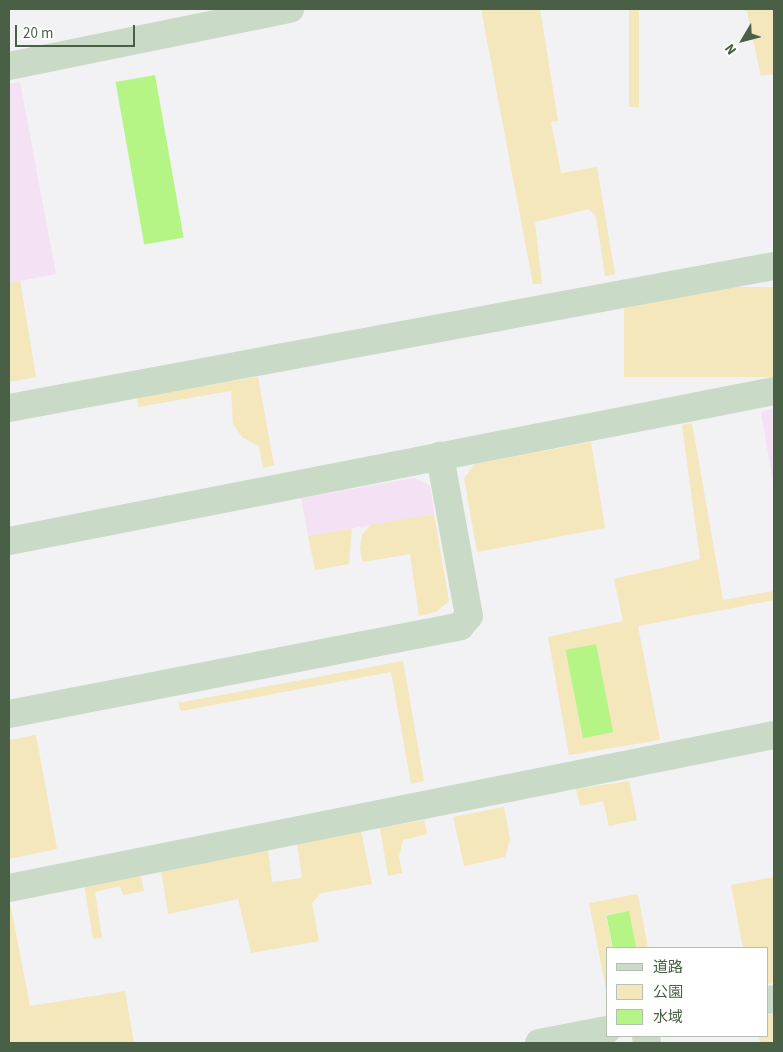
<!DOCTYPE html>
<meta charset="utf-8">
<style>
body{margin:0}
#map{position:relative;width:783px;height:1052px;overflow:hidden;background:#f2f1f3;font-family:"Source Sans 3","Noto Sans JP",sans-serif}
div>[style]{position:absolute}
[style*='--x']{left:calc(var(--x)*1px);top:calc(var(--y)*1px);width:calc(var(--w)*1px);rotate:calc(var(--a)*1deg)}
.green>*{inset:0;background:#f4e7bc;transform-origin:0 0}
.sand>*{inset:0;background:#f5e1f4}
.water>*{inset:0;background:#b4f585;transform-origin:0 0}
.street>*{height:28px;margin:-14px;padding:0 14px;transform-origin:14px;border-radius:14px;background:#c9dac6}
span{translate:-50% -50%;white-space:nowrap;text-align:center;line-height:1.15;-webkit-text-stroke:5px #fff;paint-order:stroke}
.frame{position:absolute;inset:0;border:10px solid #4a6046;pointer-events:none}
.legend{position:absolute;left:606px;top:947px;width:162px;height:90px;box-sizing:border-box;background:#fff;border:1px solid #b7bfb5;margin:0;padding:6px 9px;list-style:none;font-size:15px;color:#4a6046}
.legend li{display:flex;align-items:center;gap:10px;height:25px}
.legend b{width:25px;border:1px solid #b7bfb5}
.north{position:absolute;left:718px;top:15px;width:50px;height:50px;-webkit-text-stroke:4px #fff;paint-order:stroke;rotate:233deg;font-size:14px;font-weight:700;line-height:20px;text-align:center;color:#4a6046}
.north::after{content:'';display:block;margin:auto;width:18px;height:22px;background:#4a6046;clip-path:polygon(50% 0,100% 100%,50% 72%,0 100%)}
.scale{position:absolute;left:15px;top:25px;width:120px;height:22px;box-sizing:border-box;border:2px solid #4a6046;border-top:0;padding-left:6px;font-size:15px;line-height:18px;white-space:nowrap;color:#4a6046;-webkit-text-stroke:4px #fff;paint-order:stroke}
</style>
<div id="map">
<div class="green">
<i style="clip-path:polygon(481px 9px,540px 9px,558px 121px,551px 122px,561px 173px,597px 167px,615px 274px,605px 276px,596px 217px,589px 209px,535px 222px,542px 284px,533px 284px)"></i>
<i style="left:629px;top:9px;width:10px;height:98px"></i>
<i style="clip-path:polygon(741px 9px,774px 9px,774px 74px,761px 76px,747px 12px)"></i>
<i style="clip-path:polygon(20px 280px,36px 377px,9px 382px,9px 283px)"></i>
<i style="left:774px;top:287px;width:90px;height:150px;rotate:90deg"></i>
<i style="clip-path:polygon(258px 377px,274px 465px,263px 468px,259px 446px,242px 437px,233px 424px,231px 391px,138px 407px,137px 396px)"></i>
<i style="clip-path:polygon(evenodd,692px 423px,723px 600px,774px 591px,774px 600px,638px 626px,660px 740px,569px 755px,548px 637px,623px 621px,614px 579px,700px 559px,682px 425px,692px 423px,566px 650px,612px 731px,612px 732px,582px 737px,566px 650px)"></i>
<i style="clip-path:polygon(591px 442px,605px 528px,477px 552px,464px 478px,475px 464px)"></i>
<i style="clip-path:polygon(434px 514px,449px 601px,436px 612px,419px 616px,410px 554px,362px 562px,360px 548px,362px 535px,371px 524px)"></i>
<i style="clip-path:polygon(352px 528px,349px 564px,315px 570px,308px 536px)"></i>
<i style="clip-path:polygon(403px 661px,424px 781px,411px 784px,391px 672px,181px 711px,178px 703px)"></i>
<i style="clip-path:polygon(36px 735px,57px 849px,9px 859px,9px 740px)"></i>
<i style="clip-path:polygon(629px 781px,637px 820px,609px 826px,603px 801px,580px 806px,576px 789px)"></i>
<i style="clip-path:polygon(504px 807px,510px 839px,505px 857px,464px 866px,453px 817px)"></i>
<i style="clip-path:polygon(424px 820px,427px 834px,403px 840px,399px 856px,402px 873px,388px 876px,380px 828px)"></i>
<i style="clip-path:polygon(361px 830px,372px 884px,321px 893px,312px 903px,319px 941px,251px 953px,238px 899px,168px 914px,161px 870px,268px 849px,272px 882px,302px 878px,297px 843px)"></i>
<i style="clip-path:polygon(140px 873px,144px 891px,123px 895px,120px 886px,95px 892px,102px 938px,93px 939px,84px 884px)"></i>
<i style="clip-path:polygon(774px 877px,774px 983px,767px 984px,767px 948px,743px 948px,731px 885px)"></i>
<i style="clip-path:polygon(638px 894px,648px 948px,636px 948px,629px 911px,606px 915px,612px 948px,607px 948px,607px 995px,589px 903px)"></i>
<i style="clip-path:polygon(9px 897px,30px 1006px,125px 991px,134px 1043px,9px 1043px)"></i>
<i style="clip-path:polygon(774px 1014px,774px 1043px,760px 1043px,759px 1036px,767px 1036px,767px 1015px)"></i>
</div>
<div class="sand">
<i style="clip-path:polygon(20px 82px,56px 274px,9px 283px,9px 84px)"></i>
<i style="clip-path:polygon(774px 408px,774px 488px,761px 412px)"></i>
<i style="clip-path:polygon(415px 478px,430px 486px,434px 514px,308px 536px,301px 498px)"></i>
</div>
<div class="water">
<i style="left:155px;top:75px;width:165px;height:40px;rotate:80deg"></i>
<i style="left:596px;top:644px;width:90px;height:31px;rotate:79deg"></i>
<i style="left:629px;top:911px;width:38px;height:23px;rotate:79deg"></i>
</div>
<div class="street">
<i style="--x:9;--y:66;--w:287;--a:-11.5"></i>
<i style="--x:9;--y:408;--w:778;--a:-10.52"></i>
<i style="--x:9;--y:541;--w:780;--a:-11.09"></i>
<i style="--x:9;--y:714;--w:460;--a:-11"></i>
<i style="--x:460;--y:626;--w:13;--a:-48"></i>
<i style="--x:469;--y:616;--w:163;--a:-100.3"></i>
<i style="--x:9;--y:888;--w:780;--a:-11.31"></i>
<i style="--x:767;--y:1000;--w:7;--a:-8"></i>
<i style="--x:646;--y:1036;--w:7;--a:82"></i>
<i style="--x:539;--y:1043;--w:69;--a:-10.8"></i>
</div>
<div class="frame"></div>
<ul class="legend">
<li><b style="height:6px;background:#c9dac6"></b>道路</li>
<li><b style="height:14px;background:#f4e7bc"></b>公園</li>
<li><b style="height:14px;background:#b4f585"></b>水域</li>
</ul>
<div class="north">N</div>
<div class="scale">20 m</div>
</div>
